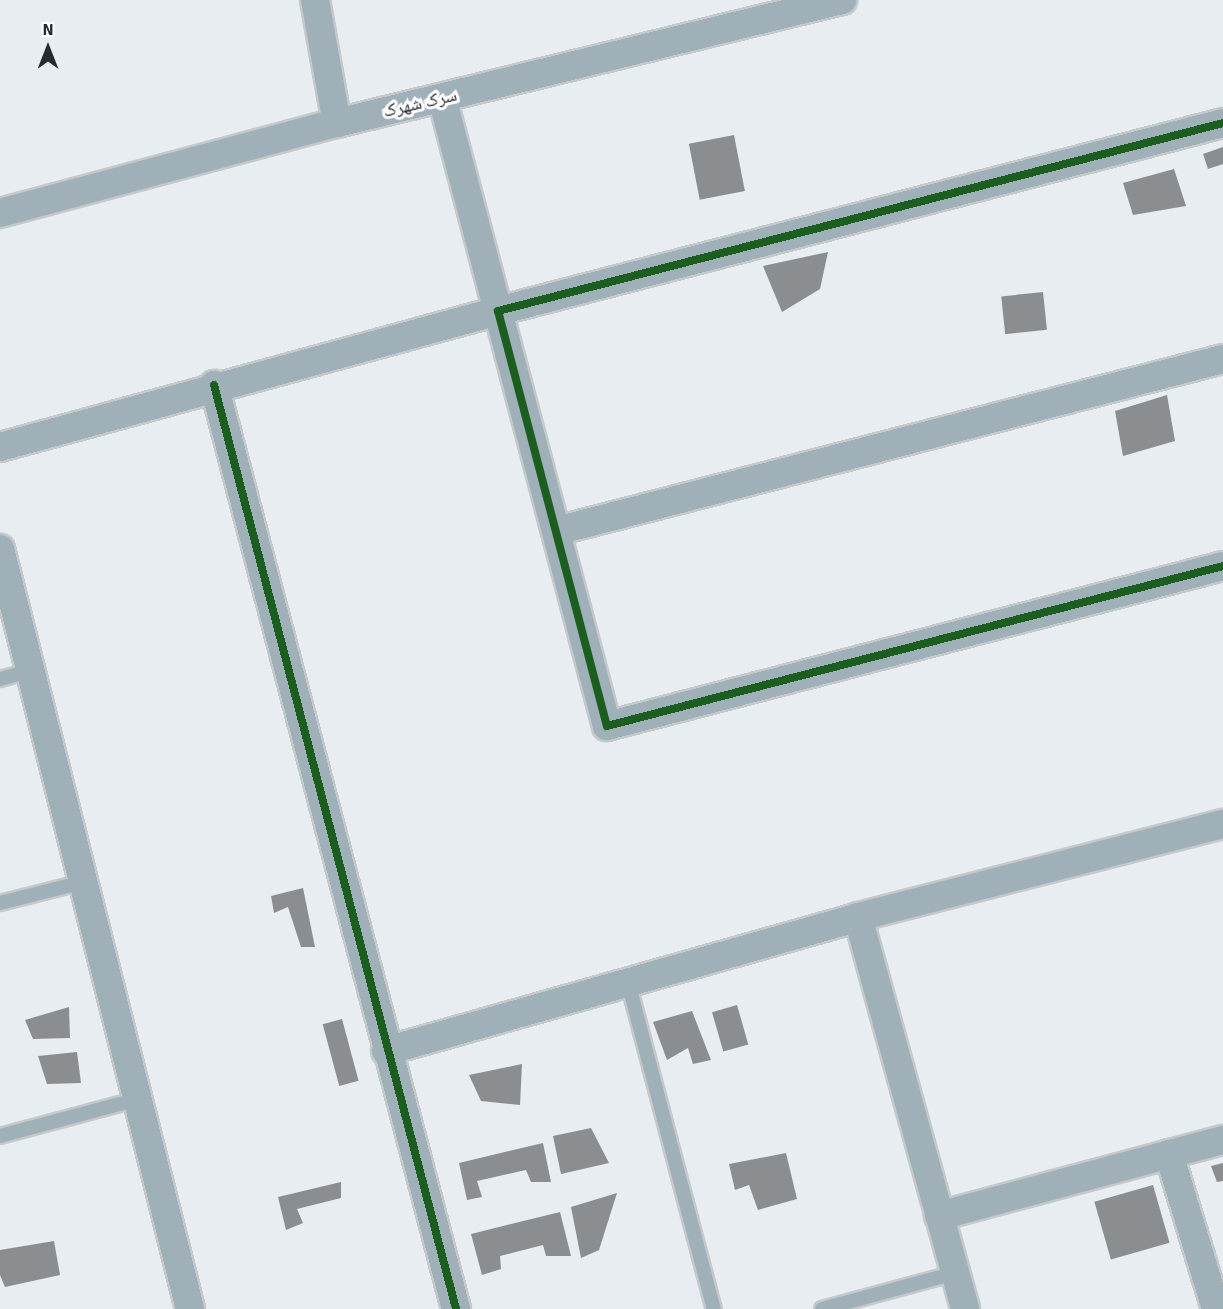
<!DOCTYPE html>
<meta charset="utf-8">
<style>
body{margin:0}
#map{position:relative;width:1223px;height:1309px;overflow:hidden;background:#e7edf0;font-family:Signika,"Noto Naskh Arabic",sans-serif}
div>[style]{position:absolute}
[style*='--x']{left:calc(var(--x)*1px);top:calc(var(--y)*1px);width:calc(var(--w)*1px);rotate:calc(var(--a)*1deg)}
.building>*{inset:0;background:#8a8e90;transform-origin:0 0}
.roads{filter:drop-shadow(2px 0 #c5c9cc) drop-shadow(-2px 0 #c5c9cc) drop-shadow(0 2px #c5c9cc) drop-shadow(0 -2px #c5c9cc)}
.lane>*{height:14px;margin:-7px;padding:0 7px;transform-origin:7px;border-radius:7px;background:#a0b0b8}
.street>*{height:28px;margin:-14px;padding:0 14px;transform-origin:14px;border-radius:14px;background:#a0b0b8}
.cycleway>*{height:8px;margin:-4px;padding:0 4px;transform-origin:4px;border-radius:4px;background:#1b5e20}
span{translate:-50% -50%;white-space:nowrap;text-align:center;line-height:1.15;-webkit-text-stroke:6px #fff;paint-order:stroke}
.street-label{font-size:18px;color:#272b2d}
.north{position:absolute;left:18px;top:18px;width:60px;height:60px;-webkit-text-stroke:4px #fff;paint-order:stroke;rotate:0deg;font-size:16px;font-weight:700;line-height:24px;text-align:center;color:#272b2d}
.north::after{content:'';display:block;margin:auto;width:21px;height:27px;background:#272b2d;clip-path:polygon(50% 0,100% 100%,50% 72%,0 100%)}
</style>
<div id="map">
<div class="building">
<i style="left:734px;top:135px;width:57px;height:46px;rotate:79deg"></i>
<i style="clip-path:polygon(1223px 147px,1223px 164px,1208px 169px,1203px 154px)"></i>
<i style="clip-path:polygon(1174px 169px,1186px 206px,1133px 215px,1123px 183px)"></i>
<i style="clip-path:polygon(828px 252px,820px 289px,782px 312px,763px 266px)"></i>
<i style="left:1043px;top:292px;width:38px;height:42px;rotate:84deg"></i>
<i style="clip-path:polygon(1167px 395px,1175px 441px,1123px 456px,1115px 411px)"></i>
<i style="clip-path:polygon(303px 888px,315px 947px,301px 947px,288px 907px,274px 913px,271px 896px)"></i>
<i style="left:737px;top:1005px;width:41px;height:26px;rotate:74deg"></i>
<i style="clip-path:polygon(69px 1007px,70px 1038px,33px 1039px,25px 1020px)"></i>
<i style="clip-path:polygon(692px 1011px,711px 1060px,693px 1064px,688px 1048px,667px 1060px,653px 1022px)"></i>
<i style="left:342px;top:1019px;width:64px;height:20px;rotate:75deg"></i>
<i style="clip-path:polygon(77px 1052px,81px 1083px,47px 1084px,38px 1056px)"></i>
<i style="clip-path:polygon(522px 1064px,520px 1105px,481px 1101px,469px 1075px)"></i>
<i style="clip-path:polygon(591px 1128px,609px 1163px,561px 1174px,553px 1136px)"></i>
<i style="clip-path:polygon(543px 1143px,551px 1182px,531px 1182px,526px 1170px,477px 1181px,482px 1197px,467px 1200px,459px 1163px)"></i>
<i style="clip-path:polygon(786px 1153px,797px 1199px,758px 1210px,749px 1185px,735px 1190px,729px 1164px)"></i>
<i style="clip-path:polygon(1223px 1163px,1223px 1181px,1217px 1182px,1211px 1166px)"></i>
<i style="clip-path:polygon(341px 1182px,341px 1198px,297px 1209px,303px 1223px,286px 1230px,278px 1197px)"></i>
<i style="left:1153px;top:1185px;width:60px;height:61px;rotate:74deg"></i>
<i style="clip-path:polygon(617px 1193px,599px 1250px,581px 1258px,571px 1207px)"></i>
<i style="clip-path:polygon(560px 1212px,571px 1256px,546px 1256px,543px 1245px,500px 1256px,501px 1269px,482px 1275px,471px 1234px)"></i>
<i style="clip-path:polygon(54px 1241px,60px 1275px,5px 1287px,0 1275px,0 1250px)"></i>
</div>
<div class="roads">
<div class="lane">
<i style="--x:0;--y:679;--w:31;--a:-15"></i>
<i style="--x:0;--y:903;--w:86;--a:-14.2"></i>
<i style="--x:628;--y:982;--w:338;--a:75.3"></i>
<i style="--x:0;--y:1136;--w:143;--a:-15"></i>
<i style="--x:822;--y:1309;--w:138;--a:-15.1"></i>
</div>
<div class="street">
<i style="--x:315;--y:0;--w:125;--a:79.9"></i>
<i style="--x:1223;--y:123;--w:749;--a:165.46"></i>
<i style="--x:498;--y:311;--w:429;--a:75.3"></i>
<i style="--x:607;--y:726;--w:636;--a:-14.56"></i>
<i style="--x:0;--y:213;--w:349;--a:-15"></i>
<i style="--x:337;--y:123;--w:520;--a:-13.69"></i>
<i style="--x:214;--y:385;--w:955;--a:75.32"></i>
<i style="--x:0;--y:447;--w:516;--a:-15.27"></i>
<i style="--x:498;--y:311;--w:220;--a:-104.7"></i>
<i style="--x:556;--y:531;--w:689;--a:-14.46"></i>
<i style="--x:0;--y:549;--w:783;--a:75.96"></i>
<i style="--x:858;--y:917;--w:406;--a:74.7"></i>
<i style="--x:386;--y:1051;--w:491;--a:-15.8"></i>
<i style="--x:858;--y:917;--w:377;--a:-14.3"></i>
<i style="--x:1169;--y:1154;--w:162;--a:73.1"></i>
<i style="--x:939;--y:1216;--w:294;--a:-15"></i>
</div>
</div>
<div class="cycleway">
<i style="--x:1223;--y:123;--w:749;--a:165.46"></i>
<i style="--x:498;--y:311;--w:429;--a:75.3"></i>
<i style="--x:607;--y:726;--w:636;--a:-14.56"></i>
<i style="--x:214;--y:385;--w:955;--a:75.32"></i>
</div>
<div class="street-label">
<span style="left:420px;top:103px;rotate:-13deg">سرک شهرک</span>
</div>
<div class="north">N</div>
</div>
